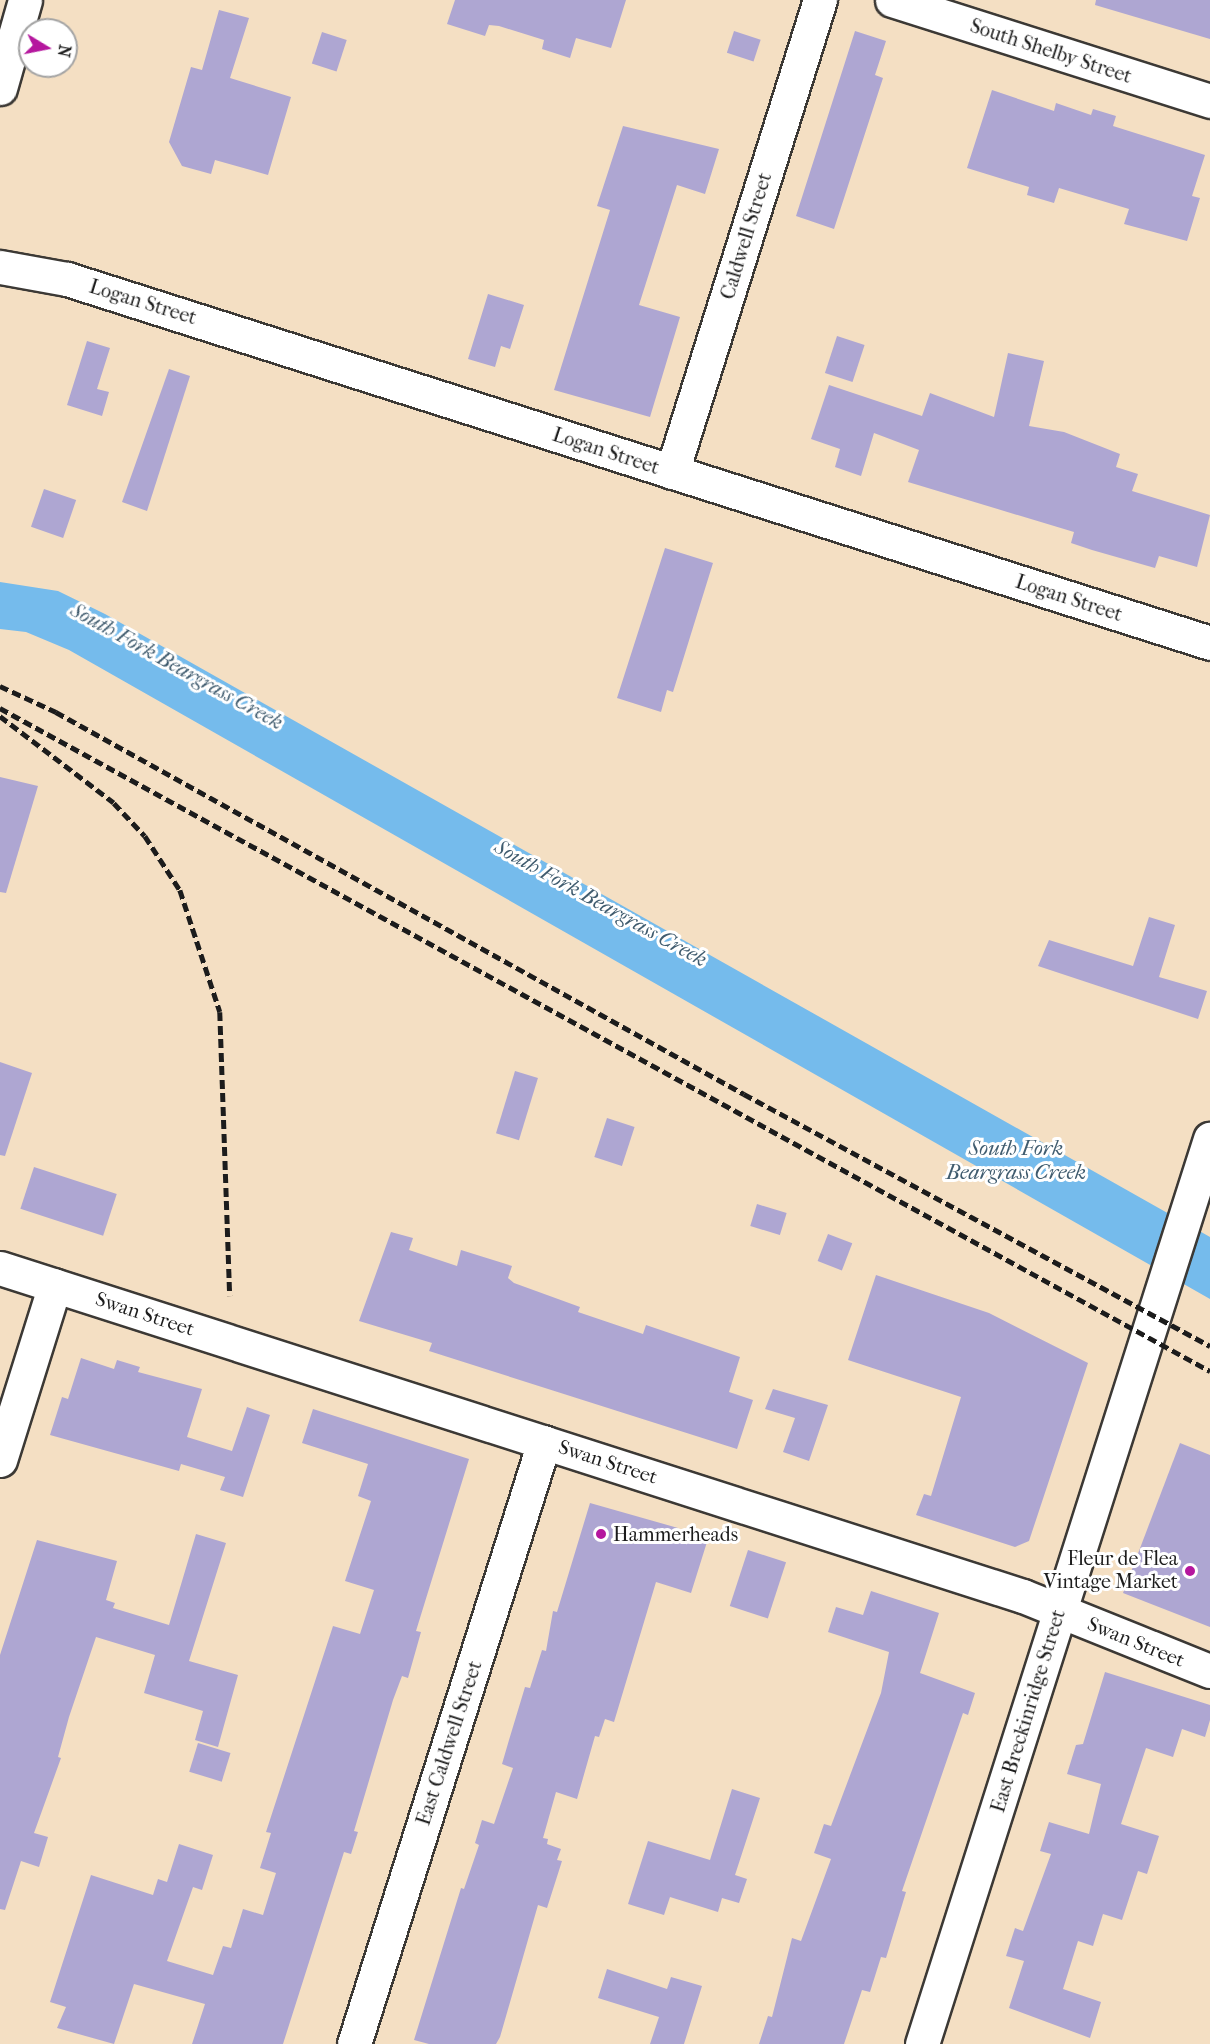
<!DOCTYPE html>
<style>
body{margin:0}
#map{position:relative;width:1210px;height:2044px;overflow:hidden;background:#f4dfc3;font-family:"IM FELL French Canon",serif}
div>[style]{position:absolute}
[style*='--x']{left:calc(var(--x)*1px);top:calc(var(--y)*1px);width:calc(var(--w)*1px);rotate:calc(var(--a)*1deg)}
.water>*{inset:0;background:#75bbec}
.building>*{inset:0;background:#aea6d2;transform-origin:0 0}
.roads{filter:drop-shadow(2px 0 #3c3935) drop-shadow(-2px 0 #3c3935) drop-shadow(0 2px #3c3935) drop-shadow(0 -2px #3c3935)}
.street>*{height:33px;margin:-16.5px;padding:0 16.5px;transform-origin:16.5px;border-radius:16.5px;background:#fff}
.secondary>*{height:33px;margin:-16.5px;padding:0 16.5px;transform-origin:16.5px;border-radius:16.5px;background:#fff}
.rail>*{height:4.5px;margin-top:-2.25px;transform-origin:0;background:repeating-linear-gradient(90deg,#1c1c1c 0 9px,transparent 0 13.5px)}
.dots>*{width:16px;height:16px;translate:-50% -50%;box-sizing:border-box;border:3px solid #fff;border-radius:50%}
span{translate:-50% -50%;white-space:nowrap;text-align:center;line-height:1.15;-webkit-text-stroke:6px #fff;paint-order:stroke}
.street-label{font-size:20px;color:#1c1c1c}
.poi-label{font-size:20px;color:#1c1c1c}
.left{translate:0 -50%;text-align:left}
.right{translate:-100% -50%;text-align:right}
.water-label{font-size:21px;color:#405c6f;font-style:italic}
.north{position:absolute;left:18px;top:18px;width:60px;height:60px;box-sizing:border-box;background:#fff;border:2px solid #a4a4a4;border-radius:50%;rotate:100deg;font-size:16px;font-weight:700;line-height:24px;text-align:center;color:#1c1c1c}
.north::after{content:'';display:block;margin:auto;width:21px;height:27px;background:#b5179e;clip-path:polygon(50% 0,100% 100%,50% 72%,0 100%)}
</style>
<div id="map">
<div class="water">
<i style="clip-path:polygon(0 582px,58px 591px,105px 614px,1210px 1237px,1210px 1299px,69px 650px,26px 632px,0 629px)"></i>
</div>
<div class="building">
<i style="clip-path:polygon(455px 0,626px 0,611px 48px,576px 38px,570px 58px,542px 49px,544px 40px,499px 26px,489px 25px,485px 36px,447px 24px)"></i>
<i style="clip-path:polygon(1096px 0,1210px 0,1210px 39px,1095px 5px)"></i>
<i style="clip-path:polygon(219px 10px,249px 18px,230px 78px,291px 97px,268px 175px,215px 160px,211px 174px,182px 166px,169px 142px,191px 67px,202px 70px)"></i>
<i style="left:734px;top:31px;width:28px;height:23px;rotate:18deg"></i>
<i style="clip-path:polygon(855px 31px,886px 41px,875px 75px,883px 78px,834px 229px,796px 216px)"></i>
<i style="left:322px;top:32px;width:26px;height:33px;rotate:18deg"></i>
<i style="clip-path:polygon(992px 90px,1054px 111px,1056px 103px,1091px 115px,1093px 109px,1116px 116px,1113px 126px,1205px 155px,1192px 196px,1200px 198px,1187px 241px,1124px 224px,1129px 209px,1059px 188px,1054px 203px,1027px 195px,1029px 187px,967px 168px)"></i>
<i style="clip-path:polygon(623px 126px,719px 149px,705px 194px,677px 185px,639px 305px,680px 317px,650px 417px,554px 390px,610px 210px,597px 206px)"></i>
<i style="clip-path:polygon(488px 294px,524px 305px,510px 349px,501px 346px,495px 367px,468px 359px)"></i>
<i style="left:837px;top:336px;width:29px;height:39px;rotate:18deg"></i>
<i style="clip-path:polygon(87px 341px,110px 348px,97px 389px,109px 392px,102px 416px,67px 405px)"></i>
<i style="clip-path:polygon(1008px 353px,1044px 361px,1029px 426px,1064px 432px,1120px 454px,1116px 467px,1138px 474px,1132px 491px,1210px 515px,1197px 567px,1159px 556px,1155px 568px,1092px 550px,1071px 543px,1074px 532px,908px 482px,919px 450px,874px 433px,861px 476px,835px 467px,840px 449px,811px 439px,829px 385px,922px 416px,930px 393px,994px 417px)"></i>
<i style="clip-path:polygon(169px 369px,190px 376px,147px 511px,122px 502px)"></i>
<i style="left:44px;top:489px;width:34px;height:40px;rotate:19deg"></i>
<i style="clip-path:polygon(665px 548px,713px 563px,673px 692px,667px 690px,661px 712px,617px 698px)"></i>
<i style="clip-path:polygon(0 777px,38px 786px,6px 893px,0 892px)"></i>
<i style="clip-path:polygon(1149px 917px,1175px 925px,1159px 977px,1207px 991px,1198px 1019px,1038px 966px,1049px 940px,1133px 966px)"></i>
<i style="clip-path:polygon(0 1062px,32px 1073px,5px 1156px,0 1155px)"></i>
<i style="left:515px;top:1071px;width:24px;height:65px;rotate:17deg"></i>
<i style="left:607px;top:1118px;width:29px;height:41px;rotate:18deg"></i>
<i style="left:34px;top:1167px;width:87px;height:44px;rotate:18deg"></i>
<i style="left:757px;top:1204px;width:31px;height:23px;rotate:17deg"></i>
<i style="clip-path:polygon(391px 1232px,413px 1238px,409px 1250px,457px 1266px,461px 1250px,512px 1266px,508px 1278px,514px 1283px,580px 1307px,578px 1312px,643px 1334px,646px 1325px,740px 1357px,729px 1392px,753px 1400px,737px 1449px,429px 1351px,432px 1343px,359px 1321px)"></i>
<i style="left:828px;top:1234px;width:26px;height:29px;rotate:21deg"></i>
<i style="clip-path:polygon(876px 1275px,989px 1313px,1088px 1363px,1029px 1541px,1015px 1547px,916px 1515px,924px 1494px,931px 1496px,961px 1397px,848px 1360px)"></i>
<i style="clip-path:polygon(81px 1358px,114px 1369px,117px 1360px,140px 1367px,138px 1372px,202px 1389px,187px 1437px,232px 1451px,247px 1407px,270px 1415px,243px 1497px,220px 1490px,225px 1477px,181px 1464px,179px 1471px,50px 1435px,62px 1397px,68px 1399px)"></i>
<i style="clip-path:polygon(773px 1389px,828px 1405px,809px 1461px,783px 1452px,795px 1418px,765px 1409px)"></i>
<i style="clip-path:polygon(313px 1409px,469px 1459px,416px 1631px,421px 1632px,408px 1678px,402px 1676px,393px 1700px,354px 1831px,358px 1832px,351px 1854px,344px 1852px,283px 2044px,192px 2044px,205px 2004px,134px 1984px,114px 2044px,57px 2028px,66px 2007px,50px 2002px,91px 1875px,153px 1895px,158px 1879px,167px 1882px,179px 1844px,213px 1855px,202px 1890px,193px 1887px,167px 1961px,213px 1975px,223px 1946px,231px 1948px,243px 1909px,263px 1915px,276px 1873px,260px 1868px,271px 1833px,266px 1832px,333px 1626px,360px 1634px,374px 1590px,345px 1581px,371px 1501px,358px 1496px,368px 1464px,302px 1443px)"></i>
<i style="clip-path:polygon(1180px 1443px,1210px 1455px,1210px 1627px,1123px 1593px)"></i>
<i style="clip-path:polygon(590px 1503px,678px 1528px,678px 1532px,707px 1542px,691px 1593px,656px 1582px,614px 1722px,605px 1719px,599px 1737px,595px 1736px,577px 1799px,556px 1792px,543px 1838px,548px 1839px,547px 1844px,561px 1849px,557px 1860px,562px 1861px,547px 1908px,538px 1905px,500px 2037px,496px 2044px,429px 2044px,414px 2040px,461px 1888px,464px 1889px,479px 1845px,475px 1843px,482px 1820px,494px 1824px,513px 1768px,502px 1764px,509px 1740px,525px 1687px,530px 1688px,542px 1650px,546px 1651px,553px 1611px,557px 1612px)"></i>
<i style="clip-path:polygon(196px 1534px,226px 1543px,189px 1661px,238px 1675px,218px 1747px,195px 1740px,203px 1711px,144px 1693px,155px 1655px,96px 1637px,69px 1717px,58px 1757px,61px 1758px,34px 1833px,48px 1837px,39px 1867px,21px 1861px,5px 1910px,0 1909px,0 1655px,37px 1540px,117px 1561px,106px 1600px,115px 1603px,113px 1608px,169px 1625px)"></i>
<i style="left:748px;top:1550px;width:40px;height:59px;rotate:18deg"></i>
<i style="clip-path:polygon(871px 1591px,939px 1613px,920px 1673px,975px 1693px,968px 1715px,963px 1713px,902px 1891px,906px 1892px,886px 1958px,881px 1957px,870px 1992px,862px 1990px,844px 2044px,759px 2044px,768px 2016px,772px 2017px,792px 1938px,801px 1941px,831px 1859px,814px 1853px,824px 1824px,831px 1826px,881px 1693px,889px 1652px,828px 1632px,836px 1607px,863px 1615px)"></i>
<i style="clip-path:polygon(1105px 1672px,1210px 1705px,1210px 1720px,1205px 1737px,1182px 1729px,1173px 1757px,1146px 1748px,1121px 1824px,1159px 1836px,1147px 1874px,1138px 1871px,1122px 1920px,1103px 1914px,1093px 1946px,1078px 1941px,1063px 1989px,1101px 2002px,1090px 2038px,1009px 2008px,1024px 1961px,1006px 1956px,1015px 1928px,1023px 1931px,1051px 1854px,1040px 1851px,1049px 1822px,1089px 1834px,1101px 1784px,1067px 1774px,1076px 1745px,1083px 1744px)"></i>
<i style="left:198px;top:1743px;width:34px;height:30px;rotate:17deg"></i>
<i style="clip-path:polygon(732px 1789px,760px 1798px,735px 1875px,747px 1879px,739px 1903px,722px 1898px,718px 1912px,670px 1897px,664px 1915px,628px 1904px,648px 1841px,710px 1860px)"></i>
<i style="clip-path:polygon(607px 1969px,667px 1989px,671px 1977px,702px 1986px,684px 2044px,650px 2044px,659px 2017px,598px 1998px)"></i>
</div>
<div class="roads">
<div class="street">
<i style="--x:672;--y:472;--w:495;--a:-72.6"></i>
<i style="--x:0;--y:1268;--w:1074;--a:17.78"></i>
<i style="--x:1023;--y:1596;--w:201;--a:21.9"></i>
<i style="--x:0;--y:1460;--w:183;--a:-72.6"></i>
<i style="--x:354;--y:2044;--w:631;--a:-72.48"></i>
</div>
<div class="secondary">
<i style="--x:892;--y:0;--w:334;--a:17.6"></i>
<i style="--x:0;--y:88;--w:91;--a:-74.1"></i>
<i style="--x:0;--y:267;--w:68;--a:10.2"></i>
<i style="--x:67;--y:279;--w:1200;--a:17.66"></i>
<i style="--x:922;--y:2044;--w:950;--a:-72.35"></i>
</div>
</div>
<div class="rail">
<i style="--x:0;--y:686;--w:62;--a:24.9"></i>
<i style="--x:56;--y:712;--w:787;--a:29.04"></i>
<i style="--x:744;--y:1094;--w:530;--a:28.4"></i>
<i style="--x:0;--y:708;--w:1380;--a:28.72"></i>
<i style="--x:0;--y:716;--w:143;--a:37.3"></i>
<i style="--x:114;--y:803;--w:45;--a:46.8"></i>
<i style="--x:145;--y:836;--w:64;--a:57.1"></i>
<i style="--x:180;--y:890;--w:128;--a:71.8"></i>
<i style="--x:220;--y:1012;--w:284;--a:88"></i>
</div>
<div class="dots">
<i style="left:601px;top:1534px;background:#b5179e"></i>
<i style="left:1190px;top:1571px;background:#b5179e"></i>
</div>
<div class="street-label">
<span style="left:1051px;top:51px;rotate:18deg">South Shelby Street</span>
<span style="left:746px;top:236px;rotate:-73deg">Caldwell Street</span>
<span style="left:143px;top:302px;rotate:17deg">Logan Street</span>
<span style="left:606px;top:451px;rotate:18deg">Logan Street</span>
<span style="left:1069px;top:598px;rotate:18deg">Logan Street</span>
<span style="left:145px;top:1314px;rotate:18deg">Swan Street</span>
<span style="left:608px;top:1462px;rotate:18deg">Swan Street</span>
<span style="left:1136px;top:1642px;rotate:22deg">Swan Street</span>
<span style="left:1028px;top:1711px;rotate:-73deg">East Breckinridge Street</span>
<span style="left:449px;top:1743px;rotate:-72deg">East Caldwell Street</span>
</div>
<div class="poi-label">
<span class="left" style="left:613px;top:1534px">Hammerheads</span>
<span class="right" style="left:1178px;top:1570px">Fleur de Flea<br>Vintage Market</span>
</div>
<div class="water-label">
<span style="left:177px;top:666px;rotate:29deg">South Fork Beargrass Creek</span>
<span style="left:601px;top:903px;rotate:29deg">South Fork Beargrass Creek</span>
<span style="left:1016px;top:1160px">South Fork<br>Beargrass Creek</span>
</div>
<div class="north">N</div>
</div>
